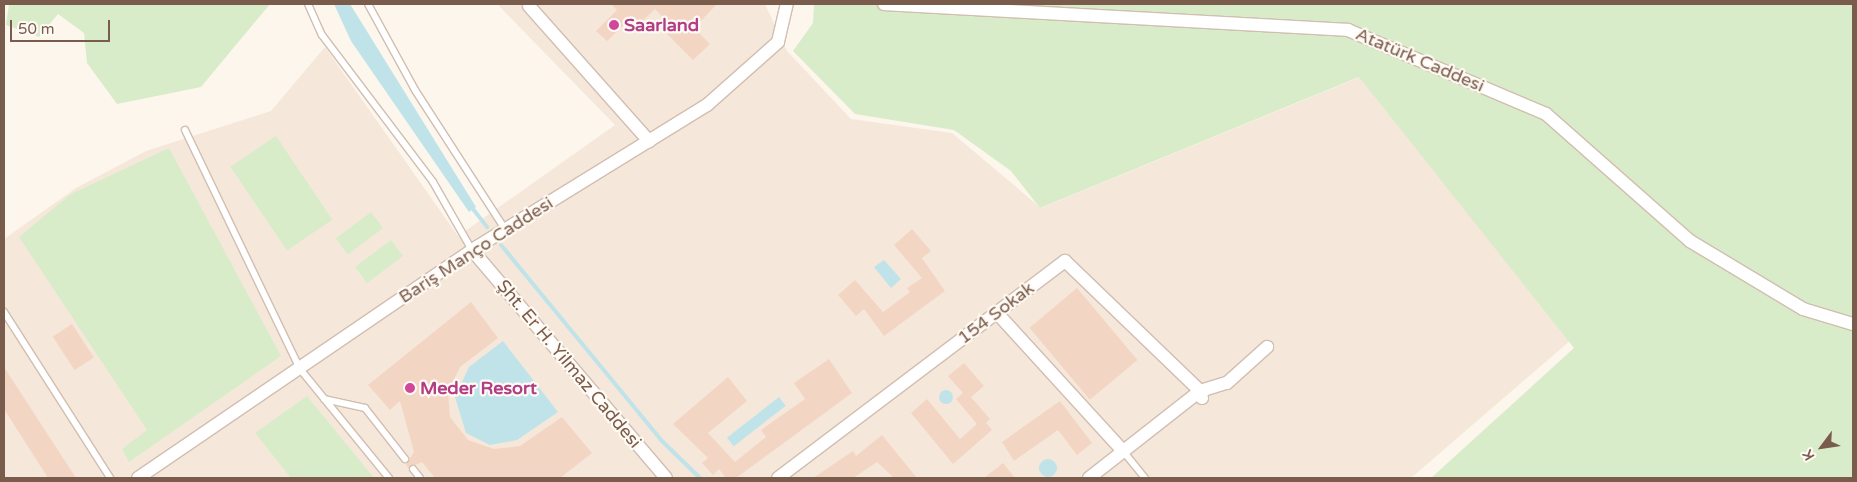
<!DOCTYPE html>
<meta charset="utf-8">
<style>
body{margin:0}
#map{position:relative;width:1857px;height:482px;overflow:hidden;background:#fdf6ec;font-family:"Varela Round",sans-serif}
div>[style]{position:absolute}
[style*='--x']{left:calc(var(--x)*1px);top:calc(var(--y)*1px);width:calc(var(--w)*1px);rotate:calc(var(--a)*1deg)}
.residential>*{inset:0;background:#f5e8da}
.green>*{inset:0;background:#d8ecc9;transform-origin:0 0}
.water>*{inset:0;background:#bfe3e8;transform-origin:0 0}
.round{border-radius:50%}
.stream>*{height:4px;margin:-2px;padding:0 2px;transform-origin:2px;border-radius:2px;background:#bfe3e8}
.building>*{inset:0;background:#f3d5c3;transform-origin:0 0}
.roads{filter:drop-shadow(1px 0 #d1beb0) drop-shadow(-1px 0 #d1beb0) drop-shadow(0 1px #d1beb0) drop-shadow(0 -1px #d1beb0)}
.service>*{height:6px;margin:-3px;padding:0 3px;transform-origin:3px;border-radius:3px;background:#fff}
.minor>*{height:12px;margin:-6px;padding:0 6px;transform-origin:6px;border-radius:6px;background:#fff}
.dots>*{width:14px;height:14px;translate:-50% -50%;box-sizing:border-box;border:2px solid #fffaf3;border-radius:50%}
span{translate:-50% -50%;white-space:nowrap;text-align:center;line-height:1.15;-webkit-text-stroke:4.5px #fffaf3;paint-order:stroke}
.hotel-label{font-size:18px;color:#b23c85;font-weight:700}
.left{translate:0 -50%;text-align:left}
.street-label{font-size:18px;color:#7a5c4d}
.frame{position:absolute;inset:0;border:5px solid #7a5c4d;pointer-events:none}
.north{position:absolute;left:1797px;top:422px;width:50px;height:50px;-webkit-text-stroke:4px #fffaf3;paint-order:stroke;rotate:239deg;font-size:14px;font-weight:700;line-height:20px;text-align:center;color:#7a5c4d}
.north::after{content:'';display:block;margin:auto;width:18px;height:22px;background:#7a5c4d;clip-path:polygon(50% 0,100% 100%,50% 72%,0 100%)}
.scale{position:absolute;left:10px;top:20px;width:100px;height:22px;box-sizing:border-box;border:2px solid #7a5c4d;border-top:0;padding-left:6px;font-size:15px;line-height:18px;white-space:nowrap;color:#7a5c4d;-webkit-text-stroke:4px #fffaf3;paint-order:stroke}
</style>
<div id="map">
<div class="residential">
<i style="clip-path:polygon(497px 4px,765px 4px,787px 51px,851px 119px,952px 133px,1041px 208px,1360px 77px,1658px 265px,1411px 478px,4px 478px,4px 239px,76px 188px,146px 151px,271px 111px,325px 47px,458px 236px,615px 125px)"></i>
</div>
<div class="green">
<i style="clip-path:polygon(9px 4px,270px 4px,201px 87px,117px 104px,87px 63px,84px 33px,58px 14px,39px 37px,6px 25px)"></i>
<i style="clip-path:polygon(814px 4px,1853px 4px,1853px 478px,1431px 478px,1574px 348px,1359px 77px,1040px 208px,1011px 171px,954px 130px,855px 114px,793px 51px,813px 23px)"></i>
<i style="left:276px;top:136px;width:101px;height:55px;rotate:56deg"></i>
<i style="clip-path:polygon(169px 148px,281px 356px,129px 462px,122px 449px,147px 430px,19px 237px,71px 194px)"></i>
<i style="left:371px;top:212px;width:20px;height:44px;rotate:53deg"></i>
<i style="left:391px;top:240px;width:20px;height:45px;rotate:53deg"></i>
<i style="clip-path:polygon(307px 396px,374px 478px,291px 478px,255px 433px)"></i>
</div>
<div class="water">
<i style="clip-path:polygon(334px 4px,350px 4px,476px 207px,469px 212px,351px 41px)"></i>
<i style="clip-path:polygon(884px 260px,901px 279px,891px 288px,874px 267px)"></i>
<i style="clip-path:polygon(503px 341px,558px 412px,517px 440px,490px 445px,466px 433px,455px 397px,469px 367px)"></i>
<i class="round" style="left:939px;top:390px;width:14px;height:14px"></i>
<i style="left:779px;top:397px;width:11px;height:66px;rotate:52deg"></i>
<i class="round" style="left:1039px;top:459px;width:18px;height:18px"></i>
</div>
<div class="stream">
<i style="--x:473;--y:209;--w:23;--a:52"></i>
<i style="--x:501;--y:245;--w:255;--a:50.6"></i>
<i style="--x:663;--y:442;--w:52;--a:44.2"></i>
</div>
<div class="building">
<i style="clip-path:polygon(611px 4px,717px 4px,694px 28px,710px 44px,693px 60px,667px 34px,673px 28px,655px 9px,635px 28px,628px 21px,607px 41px,596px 31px,617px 10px)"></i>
<i style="clip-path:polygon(912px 229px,931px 251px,922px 258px,945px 291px,884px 336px,864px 309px,856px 316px,838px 295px,855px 280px,883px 312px,910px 292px,907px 288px,922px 278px,894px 245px)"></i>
<i style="left:1077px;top:288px;width:94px;height:62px;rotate:50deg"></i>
<i style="clip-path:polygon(471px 302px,498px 338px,460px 367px,448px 391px,450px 417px,468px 440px,494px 449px,520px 446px,562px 417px,592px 453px,560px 478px,435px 478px,422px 462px,408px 468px,406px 464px,414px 452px,400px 401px,390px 410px,368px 385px)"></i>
<i style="left:72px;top:324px;width:40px;height:23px;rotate:57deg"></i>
<i style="clip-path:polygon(829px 359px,852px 393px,736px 478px,726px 478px,719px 469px,713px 475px,702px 463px,708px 458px,673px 424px,728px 377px,747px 401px,708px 433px,735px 462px,766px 437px,761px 430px,805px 399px,794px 383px)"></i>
<i style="clip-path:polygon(964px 363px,984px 386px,971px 397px,990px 419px,986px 423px,992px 430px,953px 464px,911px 413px,927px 399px,960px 439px,977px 424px,956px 399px,963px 393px,948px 376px)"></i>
<i style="clip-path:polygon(4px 367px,76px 478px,48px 478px,4px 409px)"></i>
<i style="clip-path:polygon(1060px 401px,1092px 443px,1077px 455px,1058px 430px,1014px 461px,1002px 442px)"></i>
<i style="clip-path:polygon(882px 435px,917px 478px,894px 478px,877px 462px,853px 478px,813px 478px,853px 451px,856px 456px)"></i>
<i style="clip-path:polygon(1003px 463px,1015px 478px,984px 478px)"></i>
</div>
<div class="roads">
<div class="service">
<i style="--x:308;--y:4;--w:34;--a:66"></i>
<i style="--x:322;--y:35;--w:184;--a:52.9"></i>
<i style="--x:433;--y:182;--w:78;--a:60.2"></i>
<i style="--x:368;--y:4;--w:98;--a:61.3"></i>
<i style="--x:415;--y:90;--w:166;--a:57.1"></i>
<i style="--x:185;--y:130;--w:265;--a:64.3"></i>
<i style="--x:300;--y:369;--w:141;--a:50.8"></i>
<i style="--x:4;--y:312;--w:197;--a:57.4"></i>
<i style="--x:324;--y:399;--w:42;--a:12.4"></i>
<i style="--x:365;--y:408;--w:65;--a:51.9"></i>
<i style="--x:1123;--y:451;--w:35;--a:51"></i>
<i style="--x:413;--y:469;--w:11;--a:52"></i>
</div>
<div class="minor">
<i style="--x:884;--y:4;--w:465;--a:3.2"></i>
<i style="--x:1348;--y:30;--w:215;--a:23"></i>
<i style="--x:1546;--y:114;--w:192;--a:41.4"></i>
<i style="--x:1690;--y:241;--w:132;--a:31"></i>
<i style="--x:1803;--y:309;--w:52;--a:16.7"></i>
<i style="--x:529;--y:6;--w:181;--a:48.4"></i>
<i style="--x:472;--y:250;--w:299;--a:49.6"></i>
<i style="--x:997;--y:313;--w:187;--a:47.6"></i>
<i style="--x:1202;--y:398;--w:7;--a:-106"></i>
<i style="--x:1200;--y:391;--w:28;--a:-17"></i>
<i style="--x:1227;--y:383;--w:54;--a:-42"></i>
<i style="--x:138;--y:478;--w:404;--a:-34.3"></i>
<i style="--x:472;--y:250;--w:276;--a:-31.7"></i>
<i style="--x:707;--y:105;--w:95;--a:-41.6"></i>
<i style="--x:778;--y:42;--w:39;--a:-77"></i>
<i style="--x:778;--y:478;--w:360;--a:-37.1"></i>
<i style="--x:1065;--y:261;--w:187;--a:43.9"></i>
<i style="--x:1200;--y:391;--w:141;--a:141.9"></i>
</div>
</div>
<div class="dots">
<i style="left:614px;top:25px;background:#d1479c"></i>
<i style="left:410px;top:388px;background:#d1479c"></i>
</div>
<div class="hotel-label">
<span class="left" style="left:624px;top:25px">Saarland</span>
<span class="left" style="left:420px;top:388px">Meder Resort</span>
</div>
<div class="street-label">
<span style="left:1420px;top:60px;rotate:23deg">Atatürk Caddesi</span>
<span style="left:476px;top:250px;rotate:-33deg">Bariş Manço Caddesi</span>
<span style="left:996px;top:313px;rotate:-37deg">154 Sokak</span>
<span style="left:569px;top:364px;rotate:50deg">Şht. Er H. Yilmaz Caddesi</span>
</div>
<div class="frame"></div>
<div class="north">K</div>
<div class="scale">50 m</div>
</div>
